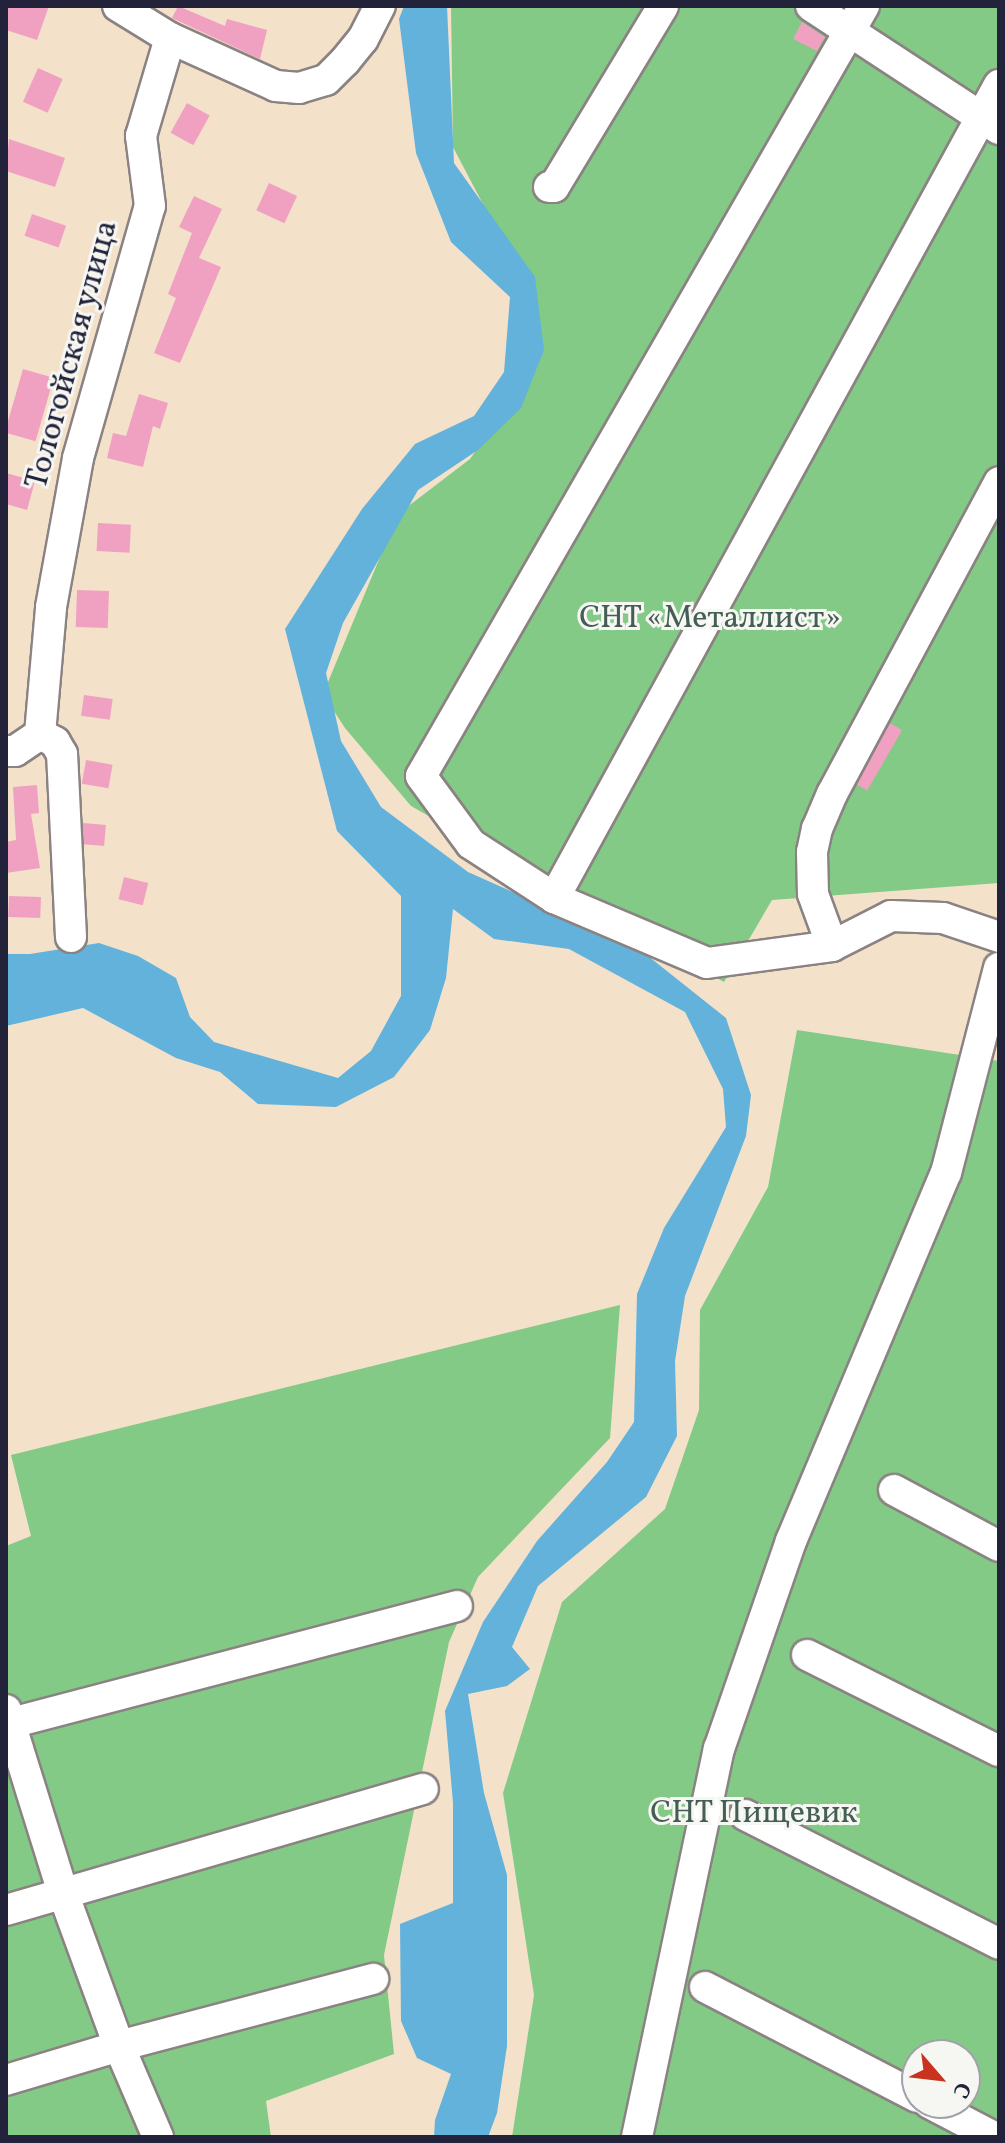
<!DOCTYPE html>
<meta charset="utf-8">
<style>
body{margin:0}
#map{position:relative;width:1005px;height:2143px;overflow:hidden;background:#f4e1ca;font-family:Vollkorn,serif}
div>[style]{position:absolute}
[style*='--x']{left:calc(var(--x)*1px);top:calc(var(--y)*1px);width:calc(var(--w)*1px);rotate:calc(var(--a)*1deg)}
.green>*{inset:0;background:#82ca85}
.water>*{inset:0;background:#62b2dc}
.building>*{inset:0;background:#f0a1c2;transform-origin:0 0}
.roads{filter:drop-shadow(2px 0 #8b8282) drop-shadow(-2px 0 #8b8282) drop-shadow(0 2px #8b8282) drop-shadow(0 -2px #8b8282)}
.minor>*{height:30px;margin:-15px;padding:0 15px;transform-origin:15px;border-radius:15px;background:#fff}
span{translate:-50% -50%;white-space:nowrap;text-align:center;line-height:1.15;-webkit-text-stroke:6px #f6f6f2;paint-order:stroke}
.street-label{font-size:32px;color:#22223b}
.park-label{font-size:32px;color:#445d55}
.frame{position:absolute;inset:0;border:8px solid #22223b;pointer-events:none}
.north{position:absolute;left:901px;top:2039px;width:80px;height:80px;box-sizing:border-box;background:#f6f6f2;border:2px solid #a1a1a9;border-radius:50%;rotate:118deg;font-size:22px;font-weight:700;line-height:32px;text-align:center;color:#22223b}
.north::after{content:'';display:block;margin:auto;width:28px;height:36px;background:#c8321e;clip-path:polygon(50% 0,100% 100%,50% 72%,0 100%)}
</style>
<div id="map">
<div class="green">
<i style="clip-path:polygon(451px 6px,999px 6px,999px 883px,772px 900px,724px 982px,411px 806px,345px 728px,323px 694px,398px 514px,470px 459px,529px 376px,506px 248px,453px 147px)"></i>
<i style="clip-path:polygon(evenodd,797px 1030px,999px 1061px,999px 2137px,512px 2137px,534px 1995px,503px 1793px,562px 1602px,665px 1509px,699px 1410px,700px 1310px,768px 1187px,797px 1030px,917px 2055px,965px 2055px,965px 2103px,917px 2103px,917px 2055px)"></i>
<i style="clip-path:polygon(620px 1305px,610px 1438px,478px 1577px,449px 1642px,384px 1955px,394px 2054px,266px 2101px,271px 2137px,6px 2137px,6px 1546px,31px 1536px,11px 1455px)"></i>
</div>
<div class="water">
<i style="clip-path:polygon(404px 6px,447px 6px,454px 163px,535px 277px,544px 350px,521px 408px,478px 450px,418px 490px,343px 623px,326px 673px,341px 741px,381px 807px,468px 872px,638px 948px,726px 1018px,751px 1095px,746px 1136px,685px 1296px,675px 1361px,677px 1436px,646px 1497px,538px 1586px,512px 1647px,530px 1669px,507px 1686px,468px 1694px,484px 1793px,507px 1875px,507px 2046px,497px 2113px,488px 2137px,434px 2137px,435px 2120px,451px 2074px,417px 2058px,401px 2021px,400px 1924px,453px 1903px,453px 1803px,445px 1711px,483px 1622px,537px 1541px,607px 1462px,634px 1422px,637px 1294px,664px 1228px,726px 1127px,723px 1089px,685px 1012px,569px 949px,494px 939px,453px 909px,446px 978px,430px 1030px,394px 1077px,336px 1107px,258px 1104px,220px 1072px,176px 1058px,83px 1008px,6px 1026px,6px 954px,30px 954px,99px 943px,138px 956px,176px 978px,190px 1017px,214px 1042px,338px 1078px,371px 1051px,401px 996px,401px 896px,337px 831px,285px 629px,362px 509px,415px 444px,474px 416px,504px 372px,510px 297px,451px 242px,416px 153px,399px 19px)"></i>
</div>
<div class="building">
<i style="clip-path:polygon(6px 6px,49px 6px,37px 40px,6px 30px)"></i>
<i style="clip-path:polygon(178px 6px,225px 26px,227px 19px,267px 30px,260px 59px,172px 18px)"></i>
<i style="clip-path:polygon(802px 22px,825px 37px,817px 51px,793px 39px)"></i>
<i style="left:38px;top:68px;width:27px;height:37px;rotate:24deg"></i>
<i style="left:187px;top:103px;width:26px;height:34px;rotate:29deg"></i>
<i style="clip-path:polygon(9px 139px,65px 158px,55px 187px,6px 171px)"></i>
<i style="left:269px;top:183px;width:31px;height:30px;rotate:25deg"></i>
<i style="clip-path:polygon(194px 196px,222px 209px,199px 258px,221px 267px,180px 363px,154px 353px,176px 298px,168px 294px,192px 233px,179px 227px)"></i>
<i style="left:32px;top:214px;width:36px;height:23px;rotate:19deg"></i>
<i style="left:23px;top:369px;width:32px;height:66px;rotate:16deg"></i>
<i style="clip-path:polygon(139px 394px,168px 403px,160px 429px,153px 426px,143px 467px,107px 458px,113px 433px,126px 436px)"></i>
<i style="clip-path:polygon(6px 473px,35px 481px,27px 510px,6px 504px)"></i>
<i style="left:98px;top:523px;width:33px;height:28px;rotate:3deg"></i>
<i style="left:77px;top:590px;width:32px;height:37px;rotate:2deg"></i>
<i style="left:84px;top:695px;width:29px;height:21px;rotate:8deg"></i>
<i style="left:890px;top:723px;width:14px;height:70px;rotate:30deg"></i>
<i style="left:86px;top:760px;width:27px;height:24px;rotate:10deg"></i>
<i style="clip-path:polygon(37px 785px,39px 813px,31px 814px,40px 868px,6px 873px,6px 842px,16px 840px,13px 787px)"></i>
<i style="left:83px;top:823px;width:23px;height:21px;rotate:5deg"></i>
<i style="left:124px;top:877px;width:25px;height:23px;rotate:14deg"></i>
<i style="left:9px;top:896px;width:32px;height:21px;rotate:2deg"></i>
</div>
<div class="roads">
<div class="minor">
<i style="--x:811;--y:6;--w:225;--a:33.2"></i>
<i style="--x:864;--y:6;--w:888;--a:119.91"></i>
<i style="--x:421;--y:776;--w:84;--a:53.7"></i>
<i style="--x:471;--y:844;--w:99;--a:33"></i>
<i style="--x:554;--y:898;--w:166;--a:23"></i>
<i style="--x:707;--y:963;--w:126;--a:-7.7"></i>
<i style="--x:832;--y:946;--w:66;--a:-27"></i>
<i style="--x:891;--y:916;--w:52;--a:2.2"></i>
<i style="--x:943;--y:918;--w:59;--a:18.7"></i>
<i style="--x:170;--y:38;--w:116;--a:24.4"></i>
<i style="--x:276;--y:86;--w:23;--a:5"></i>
<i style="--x:299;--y:88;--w:28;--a:-17"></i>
<i style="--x:326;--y:80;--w:27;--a:-45"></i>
<i style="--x:345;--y:61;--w:28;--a:-51"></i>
<i style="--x:363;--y:39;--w:37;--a:-63"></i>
<i style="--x:549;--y:187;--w:5;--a:0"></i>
<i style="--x:554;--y:187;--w:211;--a:-58.9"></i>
<i style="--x:6;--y:751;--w:9;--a:0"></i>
<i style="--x:15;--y:751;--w:30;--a:-34"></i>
<i style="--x:554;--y:898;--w:927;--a:-61.31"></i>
<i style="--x:71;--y:937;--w:183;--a:-92.8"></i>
<i style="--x:62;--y:754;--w:14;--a:-120"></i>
<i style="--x:55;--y:742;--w:17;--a:-152"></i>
<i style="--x:40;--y:734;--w:127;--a:-85"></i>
<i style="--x:51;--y:607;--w:151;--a:-79.7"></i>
<i style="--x:78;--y:458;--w:262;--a:-74.1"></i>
<i style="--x:150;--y:206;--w:71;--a:-97.3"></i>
<i style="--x:141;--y:136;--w:102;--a:-73.5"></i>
<i style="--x:170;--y:38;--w:61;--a:-148.4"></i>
<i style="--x:832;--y:946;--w:55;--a:-110.1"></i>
<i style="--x:813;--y:894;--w:42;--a:-91.4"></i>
<i style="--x:812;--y:852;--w:24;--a:-78"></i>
<i style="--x:817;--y:829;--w:38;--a:-67"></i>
<i style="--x:832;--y:794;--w:354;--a:-61.8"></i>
<i style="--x:894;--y:1490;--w:119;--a:28.1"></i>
<i style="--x:807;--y:1655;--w:215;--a:26.6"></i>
<i style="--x:6;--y:1710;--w:192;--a:72.7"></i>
<i style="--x:63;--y:1893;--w:163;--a:69.9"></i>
<i style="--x:119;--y:2046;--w:99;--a:66.8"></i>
<i style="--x:11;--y:1723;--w:461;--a:-14.7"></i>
<i style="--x:745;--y:1815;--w:285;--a:26.9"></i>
<i style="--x:6;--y:1910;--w:434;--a:-16.2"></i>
<i style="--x:705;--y:1987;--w:239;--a:27.4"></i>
<i style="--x:6;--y:2080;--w:118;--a:-16.7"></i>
<i style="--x:119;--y:2046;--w:263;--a:-14.8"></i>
<i style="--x:929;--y:2103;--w:73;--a:27.6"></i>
<i style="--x:637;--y:2137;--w:397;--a:-78.1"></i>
<i style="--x:719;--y:1749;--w:220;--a:-70.9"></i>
<i style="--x:791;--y:1541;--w:399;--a:-67.2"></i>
<i style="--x:946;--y:1173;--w:212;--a:-75.5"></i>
</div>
</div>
<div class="street-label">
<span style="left:73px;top:355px;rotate:-75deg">Тологойская улица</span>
</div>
<div class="park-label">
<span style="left:710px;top:619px">СНТ «Металлист»</span>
<span style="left:754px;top:1814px">СНТ Пищевик</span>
</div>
<div class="frame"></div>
<div class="north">С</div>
</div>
